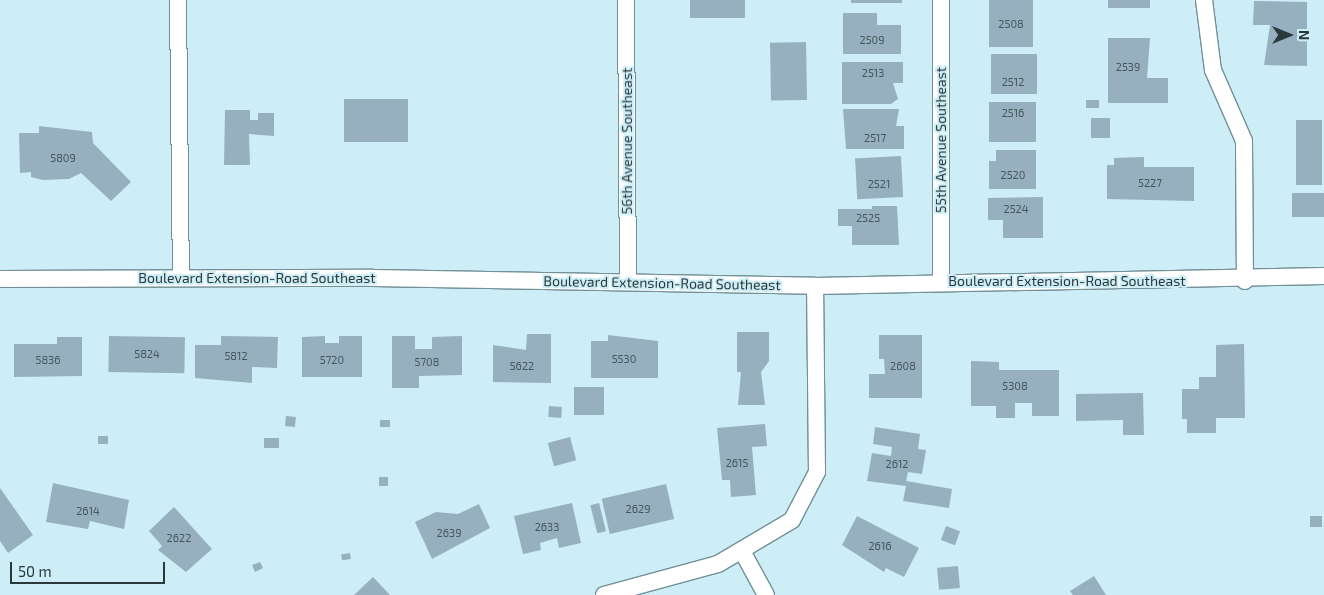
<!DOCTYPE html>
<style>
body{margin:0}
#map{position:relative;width:1324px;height:595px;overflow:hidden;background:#cdeef6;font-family:"Exo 2",sans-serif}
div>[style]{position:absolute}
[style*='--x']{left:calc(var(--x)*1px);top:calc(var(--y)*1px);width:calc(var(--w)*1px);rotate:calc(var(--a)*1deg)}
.building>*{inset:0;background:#96b0bf;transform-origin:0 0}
.roads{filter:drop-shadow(1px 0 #729097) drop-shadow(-1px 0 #729097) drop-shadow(0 1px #729097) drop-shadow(0 -1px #729097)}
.street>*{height:16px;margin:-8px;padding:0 8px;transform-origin:8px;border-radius:8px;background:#fff}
span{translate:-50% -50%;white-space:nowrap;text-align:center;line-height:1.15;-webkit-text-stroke:4px #cdeef6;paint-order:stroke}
.number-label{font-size:11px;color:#46565c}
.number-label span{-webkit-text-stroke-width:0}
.street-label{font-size:14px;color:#2b383b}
.north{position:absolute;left:1264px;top:10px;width:50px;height:50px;-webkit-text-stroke:4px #cdeef6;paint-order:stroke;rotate:90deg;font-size:14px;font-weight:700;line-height:20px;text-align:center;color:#2b383b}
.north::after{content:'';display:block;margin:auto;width:18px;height:22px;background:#2b383b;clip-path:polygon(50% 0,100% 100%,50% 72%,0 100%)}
.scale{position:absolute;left:10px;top:562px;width:155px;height:22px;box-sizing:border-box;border:2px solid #2b383b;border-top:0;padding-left:6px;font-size:15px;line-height:18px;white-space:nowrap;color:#2b383b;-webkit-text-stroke:4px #cdeef6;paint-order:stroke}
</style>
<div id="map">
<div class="building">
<i style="left:690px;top:0;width:55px;height:18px"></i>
<i style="left:851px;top:0;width:51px;height:3px"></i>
<i style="left:989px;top:0;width:44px;height:47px"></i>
<i style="left:1108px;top:0;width:42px;height:8px"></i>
<i style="clip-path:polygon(1254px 1px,1307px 2px,1307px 66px,1264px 65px,1270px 25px,1253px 25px)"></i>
<i style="clip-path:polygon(843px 13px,877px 13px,877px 25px,901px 25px,901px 54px,843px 54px)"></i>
<i style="clip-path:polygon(1108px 38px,1150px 38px,1147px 78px,1168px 78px,1168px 103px,1108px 103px)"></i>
<i style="left:806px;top:42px;width:58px;height:36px;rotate:89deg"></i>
<i style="left:991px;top:54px;width:46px;height:40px"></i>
<i style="clip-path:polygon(842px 62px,903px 62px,903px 83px,893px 83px,898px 99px,891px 104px,842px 104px)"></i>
<i style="left:344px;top:99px;width:64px;height:43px"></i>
<i style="left:1086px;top:100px;width:13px;height:8px"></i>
<i style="left:989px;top:102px;width:47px;height:40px"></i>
<i style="clip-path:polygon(843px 109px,899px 109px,896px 126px,904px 126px,904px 149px,846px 149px)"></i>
<i style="clip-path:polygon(225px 110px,250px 110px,250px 120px,258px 120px,258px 113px,274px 113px,274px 136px,249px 134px,250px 165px,224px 165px)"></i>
<i style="left:1091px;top:118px;width:19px;height:20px"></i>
<i style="left:1296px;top:120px;width:26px;height:65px"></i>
<i style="clip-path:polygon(39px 126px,92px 132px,93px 143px,131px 182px,111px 201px,81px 173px,69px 179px,43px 180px,31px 177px,31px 172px,20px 173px,19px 133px,39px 133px)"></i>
<i style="clip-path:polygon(996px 150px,1036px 150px,1036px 189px,989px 189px,989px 161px,996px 161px)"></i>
<i style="left:901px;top:156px;width:41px;height:46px;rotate:87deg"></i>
<i style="clip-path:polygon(1144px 157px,1144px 167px,1194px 167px,1194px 201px,1107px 199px,1107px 165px,1114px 165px,1114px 158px)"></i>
<i style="left:1292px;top:193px;width:32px;height:24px"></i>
<i style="clip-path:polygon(1043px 197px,1043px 238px,1003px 238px,1003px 220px,988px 220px,988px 198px)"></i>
<i style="clip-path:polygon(872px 206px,897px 206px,899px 245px,852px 245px,852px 226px,838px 226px,838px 209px,872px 209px)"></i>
<i style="clip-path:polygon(737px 332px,769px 332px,769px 361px,761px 372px,765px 405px,738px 405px,741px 372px,737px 372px)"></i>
<i style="clip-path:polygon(527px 334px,551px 334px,551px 383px,493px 382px,493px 345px,526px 350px)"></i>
<i style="clip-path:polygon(608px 335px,658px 341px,658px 378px,591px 378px,591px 341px,608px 341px)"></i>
<i style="clip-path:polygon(879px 335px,922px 335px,922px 398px,869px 398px,869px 374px,885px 374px,884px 359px,879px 359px)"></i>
<i style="left:109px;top:336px;width:76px;height:36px;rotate:1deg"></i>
<i style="clip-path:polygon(221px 336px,278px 337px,277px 368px,252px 367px,252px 383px,195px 378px,195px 345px,221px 345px)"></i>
<i style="clip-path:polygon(325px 336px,325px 343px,339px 343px,339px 336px,362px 336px,362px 377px,302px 377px,302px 337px)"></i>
<i style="clip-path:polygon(392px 336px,415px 336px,415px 349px,432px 349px,432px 337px,462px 336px,462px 375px,419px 376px,419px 388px,392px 388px)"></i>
<i style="clip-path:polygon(57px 337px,82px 337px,82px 376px,14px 377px,14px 344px,57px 344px)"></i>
<i style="clip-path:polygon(1244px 344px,1245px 418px,1216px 418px,1216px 433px,1187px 433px,1187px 419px,1182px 419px,1182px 389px,1199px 389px,1199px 377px,1216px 377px,1216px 345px)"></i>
<i style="clip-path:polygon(971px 361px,999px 362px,999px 370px,1059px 370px,1059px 416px,1032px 416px,1032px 403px,1015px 403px,1015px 418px,996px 418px,996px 406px,971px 406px)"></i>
<i style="left:574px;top:387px;width:30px;height:28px"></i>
<i style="clip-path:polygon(1143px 393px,1144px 435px,1123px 435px,1123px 420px,1076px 421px,1076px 394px)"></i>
<i style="left:549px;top:406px;width:13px;height:11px;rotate:4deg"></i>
<i style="left:286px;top:416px;width:10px;height:10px;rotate:6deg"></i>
<i style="left:380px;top:420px;width:10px;height:7px"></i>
<i style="clip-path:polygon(765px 424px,767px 446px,752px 447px,756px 495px,731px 497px,730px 480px,722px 480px,717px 428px)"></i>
<i style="clip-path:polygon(875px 427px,920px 434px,918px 449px,926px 450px,922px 474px,908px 472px,906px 481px,952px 489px,949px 508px,903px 501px,906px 486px,867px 481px,872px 453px,891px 456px,892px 447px,873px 444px)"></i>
<i style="left:98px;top:436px;width:10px;height:8px"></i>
<i style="left:570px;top:437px;width:24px;height:23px;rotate:75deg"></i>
<i style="left:264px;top:438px;width:15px;height:10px"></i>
<i style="left:379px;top:477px;width:9px;height:9px"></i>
<i style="clip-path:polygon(53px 483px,129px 500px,124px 529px,90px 521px,88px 529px,46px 522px)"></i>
<i style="left:666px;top:484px;width:36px;height:66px;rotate:77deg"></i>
<i style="clip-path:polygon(0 488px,33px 535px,8px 553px,0 541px)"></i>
<i style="clip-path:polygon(572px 503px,581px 543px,559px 548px,557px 538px,540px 543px,541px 550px,523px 554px,514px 516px)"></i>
<i style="left:599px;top:503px;width:29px;height:9px;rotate:76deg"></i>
<i style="clip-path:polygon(479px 504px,490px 528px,432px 559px,415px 522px,436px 512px,458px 514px)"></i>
<i style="clip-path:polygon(174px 507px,212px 549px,186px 572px,158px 550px,162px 546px,149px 531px)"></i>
<i style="clip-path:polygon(857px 516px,919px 548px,904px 577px,886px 568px,884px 572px,842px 545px)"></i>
<i style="left:1310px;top:516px;width:12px;height:11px"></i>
<i style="left:946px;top:526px;width:15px;height:15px;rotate:20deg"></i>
<i style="left:350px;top:553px;width:6px;height:9px;rotate:81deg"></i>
<i style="clip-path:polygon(260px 562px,263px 568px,255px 572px,252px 565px)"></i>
<i style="left:958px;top:566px;width:22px;height:21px;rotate:85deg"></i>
<i style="clip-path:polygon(1094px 576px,1106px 595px,1073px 595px,1070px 591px)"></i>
<i style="clip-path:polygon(373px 577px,390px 595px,354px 595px)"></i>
</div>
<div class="roads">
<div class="street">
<i style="--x:178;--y:0;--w:277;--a:89.4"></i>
<i style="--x:626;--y:0;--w:282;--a:89.6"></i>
<i style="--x:1204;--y:0;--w:71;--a:82.7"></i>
<i style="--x:1213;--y:70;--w:77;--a:66.4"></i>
<i style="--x:1244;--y:141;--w:140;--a:89.6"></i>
<i style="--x:0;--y:279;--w:373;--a:-0.2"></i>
<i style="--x:373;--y:278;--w:442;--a:1"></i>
<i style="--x:815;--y:286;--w:509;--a:-1.13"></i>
<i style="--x:941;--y:281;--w:281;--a:-90"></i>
<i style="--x:742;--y:551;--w:50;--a:61.4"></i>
<i style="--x:604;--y:595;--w:118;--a:-15.2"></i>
<i style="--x:718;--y:564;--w:86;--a:-30.7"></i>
<i style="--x:792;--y:520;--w:54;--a:-62.5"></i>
<i style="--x:817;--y:472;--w:186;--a:-90.6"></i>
</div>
</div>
<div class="number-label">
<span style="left:1011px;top:24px">2508</span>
<span style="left:872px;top:40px">2509</span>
<span style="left:1128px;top:67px">2539</span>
<span style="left:873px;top:73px">2513</span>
<span style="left:1013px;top:82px">2512</span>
<span style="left:1013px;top:113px">2516</span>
<span style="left:875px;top:138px">2517</span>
<span style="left:63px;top:158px">5809</span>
<span style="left:1013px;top:175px">2520</span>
<span style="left:1150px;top:183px">5227</span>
<span style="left:879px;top:184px">2521</span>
<span style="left:1016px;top:209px">2524</span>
<span style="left:868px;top:218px">2525</span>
<span style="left:147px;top:354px">5824</span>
<span style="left:236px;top:356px">5812</span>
<span style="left:624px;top:359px">5530</span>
<span style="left:48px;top:360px">5836</span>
<span style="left:332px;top:360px">5720</span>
<span style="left:427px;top:362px">5708</span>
<span style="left:522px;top:366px">5622</span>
<span style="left:903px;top:366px">2608</span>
<span style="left:1015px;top:386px">5308</span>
<span style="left:737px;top:463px">2615</span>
<span style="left:897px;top:464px">2612</span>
<span style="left:638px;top:509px">2629</span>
<span style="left:88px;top:511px">2614</span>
<span style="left:547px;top:527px">2633</span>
<span style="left:449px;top:533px">2639</span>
<span style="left:179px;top:538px">2622</span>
<span style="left:880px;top:546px">2616</span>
</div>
<div class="street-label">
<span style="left:941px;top:140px;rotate:-90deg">55th Avenue Southeast</span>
<span style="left:627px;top:141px;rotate:-90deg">56th Avenue Southeast</span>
<span style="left:257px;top:278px">Boulevard Extension-Road Southeast</span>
<span style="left:1067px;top:281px">Boulevard Extension-Road Southeast</span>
<span style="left:662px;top:283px;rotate:1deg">Boulevard Extension-Road Southeast</span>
</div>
<div class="north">N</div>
<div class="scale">50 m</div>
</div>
